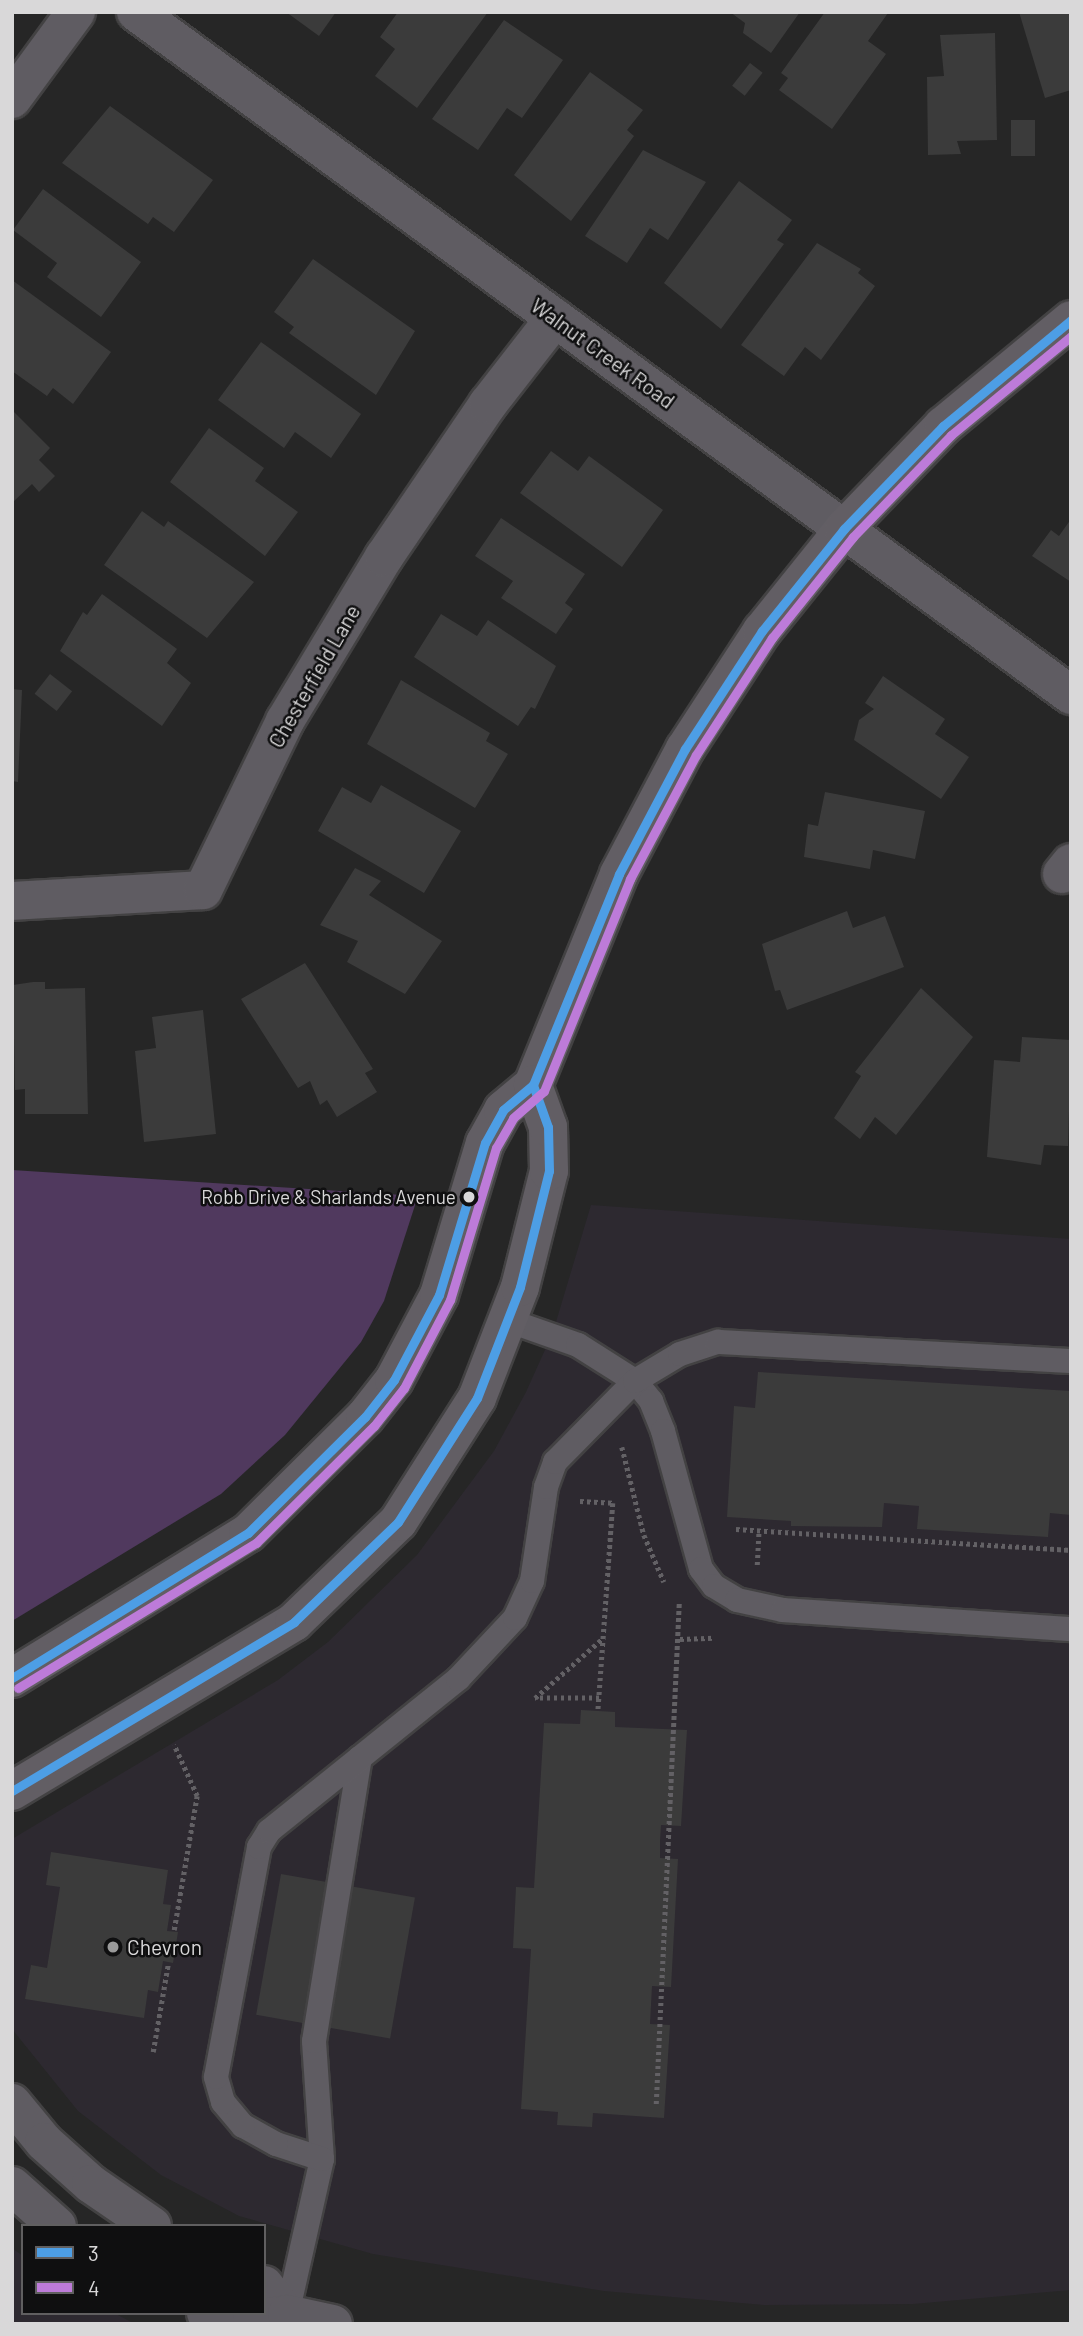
<!DOCTYPE html>
<style>
body{margin:0}
#map{position:relative;width:1083px;height:2336px;overflow:hidden;background:#262626;font-family:Barlow,sans-serif}
div>[style]{position:absolute}
[style*='--x']{left:calc(var(--x)*1px);top:calc(var(--y)*1px);width:calc(var(--w)*1px);rotate:calc(var(--a)*1deg)}
.built>*{inset:0;background:#2d2930}
.green>*{inset:0;background:#50395e}
.building>*{inset:0;background:#3b3b3b;transform-origin:0 0}
.path>*{height:4.5px;margin-top:-2.25px;transform-origin:0;background:repeating-linear-gradient(90deg,#636165 0 3.5px,transparent 0 7px)}
.roads{filter:drop-shadow(2px 0 #434243) drop-shadow(-2px 0 #434243) drop-shadow(0 2px #434243) drop-shadow(0 -2px #434243)}
.service>*{height:24px;margin:-12px;padding:0 12px;transform-origin:12px;border-radius:12px;background:#5f5c62}
.minor>*{height:38px;margin:-19px;padding:0 19px;transform-origin:19px;border-radius:19px;background:#5f5c62}
.secondary>*{height:38px;margin:-19px;padding:0 19px;transform-origin:19px;border-radius:19px;background:#625e64}
.bus-1>*{height:9px;margin:-4.5px;padding:0 4.5px;transform-origin:4.5px;border-radius:4.5px;background:#4d9ee5}
.bus-2>*{height:9px;margin:-4.5px;padding:0 4.5px;transform-origin:4.5px;border-radius:4.5px;background:#bd7bd9}
.dots>*{width:19px;height:19px;translate:-50% -50%;box-sizing:border-box;border:4px solid #0f0f10;border-radius:50%}
span{translate:-50% -50%;white-space:nowrap;text-align:center;line-height:1.15;-webkit-text-stroke:5px #0f0f10;paint-order:stroke}
.bus-label{font-size:19px;color:#d9d8d9}
.right{translate:-100% -50%;text-align:right}
.street-label{font-size:21px;color:#d9d8d9}
.poi-label{font-size:21px;color:#d9d8d9}
.left{translate:0 -50%;text-align:left}
.frame{position:absolute;inset:0;border:14px solid #d9d8d9;pointer-events:none}
.legend{position:absolute;left:21px;top:2224px;width:245px;height:91px;box-sizing:border-box;background:#0f0f10;border:2px solid #605f60;margin:0;padding:9px 12px;list-style:none;font-size:21px;color:#d9d8d9}
.legend li{display:flex;align-items:center;gap:14px;height:35px}
.legend b{width:35px;border:2px solid #605f60}
</style>
<div id="map">
<div class="built">
<i style="clip-path:polygon(591px 1205px,1071px 1239px,1071px 2290px,913px 2304px,764px 2305px,604px 2291px,373px 2254px,239px 2216px,161px 2175px,78px 2111px,12px 2029px,12px 1839px,278px 1680px,328px 1642px,417px 1555px,494px 1451px,526px 1392px,553px 1332px)"></i>
<i style="clip-path:polygon(12px 2248px,23px 2256px,23px 2313px,114px 2313px,135px 2324px,12px 2324px)"></i>
</div>
<div class="green">
<i style="clip-path:polygon(12px 1170px,418px 1196px,384px 1301px,361px 1342px,285px 1435px,221px 1494px,12px 1621px)"></i>
</div>
<div class="building">
<i style="clip-path:polygon(286px 12px,336px 12px,319px 36px)"></i>
<i style="clip-path:polygon(398px 12px,488px 12px,417px 108px,375px 76px,395px 49px,380px 37px)"></i>
<i style="clip-path:polygon(730px 12px,800px 12px,771px 53px,743px 33px,745px 23px)"></i>
<i style="clip-path:polygon(825px 12px,888px 13px,868px 41px,886px 54px,832px 129px,779px 90px,788px 78px,781px 73px)"></i>
<i style="clip-path:polygon(1019px 12px,1071px 12px,1071px 90px,1045px 98px)"></i>
<i style="clip-path:polygon(504px 20px,563px 60px,522px 118px,507px 108px,478px 150px,432px 119px)"></i>
<i style="clip-path:polygon(995px 33px,997px 140px,957px 141px,961px 154px,928px 155px,927px 77px,944px 76px,940px 35px)"></i>
<i style="left:750px;top:63px;width:16px;height:29px;rotate:38deg"></i>
<i style="clip-path:polygon(590px 72px,643px 110px,627px 130px,634px 136px,571px 221px,514px 175px)"></i>
<i style="clip-path:polygon(110px 106px,213px 180px,174px 232px,153px 217px,148px 224px,62px 163px)"></i>
<i style="left:1011px;top:120px;width:24px;height:36px"></i>
<i style="clip-path:polygon(643px 150px,706px 182px,668px 240px,650px 228px,627px 263px,585px 236px)"></i>
<i style="clip-path:polygon(739px 181px,792px 220px,777px 240px,784px 244px,721px 329px,664px 283px)"></i>
<i style="clip-path:polygon(43px 189px,141px 262px,101px 317px,47px 277px,57px 263px,13px 230px)"></i>
<i style="clip-path:polygon(817px 243px,861px 269px,858px 273px,875px 286px,821px 360px,805px 347px,784px 376px,741px 345px)"></i>
<i style="clip-path:polygon(313px 259px,415px 331px,376px 395px,289px 333px,294px 327px,274px 312px)"></i>
<i style="clip-path:polygon(12px 280px,111px 352px,73px 404px,53px 388px,47px 396px,12px 371px)"></i>
<i style="clip-path:polygon(261px 342px,361px 414px,331px 458px,295px 432px,284px 448px,218px 400px)"></i>
<i style="clip-path:polygon(12px 410px,50px 448px,39px 460px,55px 476px,39px 492px,32px 484px,12px 503px)"></i>
<i style="clip-path:polygon(209px 428px,264px 468px,255px 481px,298px 512px,265px 556px,170px 482px)"></i>
<i style="clip-path:polygon(551px 451px,578px 471px,589px 456px,663px 510px,622px 567px,520px 493px)"></i>
<i style="clip-path:polygon(142px 511px,164px 527px,168px 521px,254px 582px,207px 638px,104px 565px)"></i>
<i style="clip-path:polygon(501px 518px,585px 574px,565px 603px,573px 609px,556px 634px,501px 598px,513px 581px,475px 556px)"></i>
<i style="clip-path:polygon(1071px 519px,1071px 582px,1032px 556px,1051px 530px,1059px 536px)"></i>
<i style="clip-path:polygon(102px 594px,177px 649px,167px 663px,191px 683px,162px 726px,60px 651px,83px 612px,87px 615px)"></i>
<i style="clip-path:polygon(441px 614px,477px 636px,488px 620px,556px 666px,535px 709px,531px 707px,518px 726px,414px 657px)"></i>
<i style="left:50px;top:674px;width:28px;height:25px;rotate:38deg"></i>
<i style="clip-path:polygon(883px 676px,945px 719px,935px 734px,969px 757px,941px 799px,854px 740px,859px 720px,874px 709px,865px 703px)"></i>
<i style="clip-path:polygon(401px 680px,490px 733px,486px 741px,508px 754px,475px 808px,367px 744px)"></i>
<i style="clip-path:polygon(12px 689px,22px 690px,18px 782px,12px 781px)"></i>
<i style="clip-path:polygon(381px 785px,461px 831px,424px 893px,318px 831px,342px 787px,371px 803px)"></i>
<i style="clip-path:polygon(825px 792px,925px 811px,915px 859px,873px 850px,870px 869px,804px 857px,808px 824px,818px 826px)"></i>
<i style="clip-path:polygon(355px 868px,381px 881px,369px 895px,442px 941px,405px 994px,347px 962px,358px 941px,320px 925px)"></i>
<i style="clip-path:polygon(847px 911px,853px 928px,885px 916px,904px 967px,787px 1010px,780px 990px,775px 991px,762px 944px)"></i>
<i style="clip-path:polygon(305px 963px,373px 1069px,365px 1073px,377px 1092px,337px 1117px,327px 1100px,320px 1105px,310px 1081px,298px 1088px,241px 999px)"></i>
<i style="clip-path:polygon(33px 982px,45px 982px,45px 989px,85px 988px,88px 1114px,25px 1114px,25px 1089px,15px 1090px,13px 985px)"></i>
<i style="clip-path:polygon(921px 988px,973px 1037px,896px 1135px,875px 1117px,860px 1139px,834px 1118px,861px 1076px,855px 1072px)"></i>
<i style="clip-path:polygon(203px 1010px,216px 1134px,144px 1142px,135px 1051px,156px 1048px,152px 1017px)"></i>
<i style="clip-path:polygon(1022px 1037px,1071px 1040px,1068px 1146px,1044px 1145px,1041px 1165px,987px 1157px,994px 1060px,1020px 1062px)"></i>
<i style="clip-path:polygon(758px 1372px,1071px 1391px,1071px 1515px,1050px 1513px,1048px 1537px,917px 1529px,919px 1506px,884px 1503px,882px 1527px,791px 1526px,791px 1521px,727px 1517px,734px 1406px,755px 1408px)"></i>
<i style="clip-path:polygon(581px 1710px,615px 1712px,615px 1727px,687px 1730px,681px 1826px,661px 1825px,660px 1841px,660px 1858px,678px 1859px,671px 1987px,652px 1986px,650px 2024px,670px 2025px,664px 2118px,593px 2113px,592px 2127px,557px 2125px,558px 2112px,521px 2109px,531px 1949px,513px 1948px,516px 1887px,534px 1888px,544px 1723px,580px 1724px)"></i>
<i style="clip-path:polygon(51px 1852px,168px 1870px,163px 1904px,171px 1905px,167px 1931px,178px 1932px,173px 1963px,163px 1961px,158px 1992px,148px 1990px,144px 2018px,25px 1999px,31px 1965px,47px 1968px,60px 1887px,46px 1885px)"></i>
<i style="left:281px;top:1874px;width:136px;height:143px;rotate:10deg"></i>
</div>
<div class="path">
<i style="--x:622;--y:1447;--w:91;--a:76"></i>
<i style="--x:644;--y:1535;--w:51;--a:66.9"></i>
<i style="--x:580;--y:1501;--w:33;--a:3"></i>
<i style="--x:613;--y:1503;--w:209;--a:94.1"></i>
<i style="--x:736;--y:1529;--w:336;--a:3.6"></i>
<i style="--x:757;--y:1565;--w:34;--a:-87"></i>
<i style="--x:680;--y:1639;--w:34;--a:-2"></i>
<i style="--x:599;--y:1698;--w:64;--a:180"></i>
<i style="--x:535;--y:1698;--w:89;--a:-41.4"></i>
<i style="--x:174;--y:1930;--w:136;--a:-80.3"></i>
<i style="--x:197;--y:1796;--w:56;--a:-114.3"></i>
<i style="--x:153;--y:2052;--w:89;--a:-80.3"></i>
<i style="--x:656;--y:2104;--w:501;--a:-87.37"></i>
</div>
<div class="roads">
<div class="service">
<i style="--x:507;--y:1320;--w:75;--a:19.4"></i>
<i style="--x:578;--y:1345;--w:67;--a:32.3"></i>
<i style="--x:635;--y:1381;--w:26;--a:51"></i>
<i style="--x:651;--y:1401;--w:32;--a:68"></i>
<i style="--x:663;--y:1431;--w:143;--a:74.6"></i>
<i style="--x:701;--y:1569;--w:21;--a:53"></i>
<i style="--x:714;--y:1586;--w:27;--a:31"></i>
<i style="--x:737;--y:1600;--w:47;--a:12.3"></i>
<i style="--x:783;--y:1610;--w:289;--a:3.8"></i>
<i style="--x:322;--y:2159;--w:118;--a:-93.9"></i>
<i style="--x:314;--y:2041;--w:287;--a:-80.8"></i>
<i style="--x:285;--y:2323;--w:168;--a:-77.3"></i>
<i style="--x:322;--y:2159;--w:48;--a:-161.9"></i>
<i style="--x:276;--y:2144;--w:38;--a:-151"></i>
<i style="--x:243;--y:2126;--w:31;--a:-130"></i>
<i style="--x:223;--y:2102;--w:26;--a:-106"></i>
<i style="--x:216;--y:2077;--w:234;--a:-79.4"></i>
<i style="--x:259;--y:1847;--w:19;--a:-58"></i>
<i style="--x:269;--y:1831;--w:243;--a:-38.8"></i>
<i style="--x:458;--y:1679;--w:83;--a:-46.9"></i>
<i style="--x:515;--y:1618;--w:41;--a:-65.3"></i>
<i style="--x:532;--y:1581;--w:95;--a:-81.5"></i>
<i style="--x:546;--y:1487;--w:27;--a:-70"></i>
<i style="--x:555;--y:1462;--w:114;--a:-45.4"></i>
<i style="--x:635;--y:1381;--w:52;--a:-31"></i>
<i style="--x:680;--y:1354;--w:40;--a:-18"></i>
<i style="--x:718;--y:1342;--w:354;--a:3.1"></i>
</div>
<div class="minor">
<i style="--x:136;--y:12;--w:1158;--a:36.15"></i>
<i style="--x:12;--y:99;--w:108;--a:-53.7"></i>
<i style="--x:1062;--y:874;--w:14;--a:-51"></i>
<i style="--x:12;--y:901;--w:191;--a:-3.3"></i>
<i style="--x:203;--y:890;--w:188;--a:-64.1"></i>
<i style="--x:285;--y:721;--w:192;--a:-58.9"></i>
<i style="--x:384;--y:557;--w:185;--a:-55.8"></i>
<i style="--x:488;--y:404;--w:109;--a:-52.1"></i>
<i style="--x:12;--y:2103;--w:50;--a:50.6"></i>
<i style="--x:44;--y:2142;--w:63;--a:41.8"></i>
<i style="--x:91;--y:2184;--w:74;--a:34.5"></i>
<i style="--x:12;--y:2186;--w:60;--a:41.6"></i>
<i style="--x:264;--y:2285;--w:37;--a:52"></i>
<i style="--x:206;--y:2313;--w:47;--a:8.7"></i>
<i style="--x:252;--y:2320;--w:36;--a:-10"></i>
<i style="--x:287;--y:2314;--w:47;--a:12.3"></i>
</div>
<div class="secondary">
<i style="--x:12;--y:1678;--w:277;--a:-31.6"></i>
<i style="--x:248;--y:1533;--w:165;--a:-44.8"></i>
<i style="--x:365;--y:1417;--w:47;--a:-51.9"></i>
<i style="--x:394;--y:1380;--w:96;--a:-62.1"></i>
<i style="--x:439;--y:1295;--w:159;--a:-73.2"></i>
<i style="--x:485;--y:1143;--w:38;--a:-61"></i>
<i style="--x:503;--y:1110;--w:39;--a:-40"></i>
<i style="--x:533;--y:1085;--w:228;--a:-67.8"></i>
<i style="--x:619;--y:874;--w:141;--a:-62.2"></i>
<i style="--x:685;--y:749;--w:141;--a:-56.9"></i>
<i style="--x:762;--y:631;--w:131;--a:-51.2"></i>
<i style="--x:844;--y:529;--w:143;--a:-46.1"></i>
<i style="--x:943;--y:426;--w:166;--a:-39.6"></i>
<i style="--x:12;--y:1791;--w:329;--a:-30.9"></i>
<i style="--x:294;--y:1622;--w:144;--a:-43.9"></i>
<i style="--x:398;--y:1522;--w:147;--a:-57.5"></i>
<i style="--x:477;--y:1398;--w:119;--a:-68.8"></i>
<i style="--x:520;--y:1287;--w:120;--a:-76"></i>
<i style="--x:549;--y:1171;--w:44;--a:-91.3"></i>
<i style="--x:548;--y:1127;--w:45;--a:-109.7"></i>
</div>
</div>
<div class="bus-1">
<i style="--x:12;--y:1678;--w:277;--a:-31.6"></i>
<i style="--x:248;--y:1533;--w:165;--a:-44.8"></i>
<i style="--x:365;--y:1417;--w:47;--a:-51.9"></i>
<i style="--x:394;--y:1380;--w:96;--a:-62.1"></i>
<i style="--x:439;--y:1295;--w:159;--a:-73.2"></i>
<i style="--x:485;--y:1143;--w:38;--a:-61"></i>
<i style="--x:503;--y:1110;--w:39;--a:-40"></i>
<i style="--x:533;--y:1085;--w:228;--a:-67.8"></i>
<i style="--x:619;--y:874;--w:141;--a:-62.2"></i>
<i style="--x:685;--y:749;--w:141;--a:-56.9"></i>
<i style="--x:762;--y:631;--w:131;--a:-51.2"></i>
<i style="--x:844;--y:529;--w:143;--a:-46.1"></i>
<i style="--x:943;--y:426;--w:166;--a:-39.6"></i>
<i style="--x:12;--y:1791;--w:329;--a:-30.9"></i>
<i style="--x:294;--y:1622;--w:144;--a:-43.9"></i>
<i style="--x:398;--y:1522;--w:147;--a:-57.5"></i>
<i style="--x:477;--y:1398;--w:119;--a:-68.8"></i>
<i style="--x:520;--y:1287;--w:120;--a:-76"></i>
<i style="--x:549;--y:1171;--w:44;--a:-91.3"></i>
<i style="--x:548;--y:1127;--w:45;--a:-109.7"></i>
</div>
<div class="bus-2">
<i style="--x:18;--y:1688;--w:279;--a:-31.4"></i>
<i style="--x:256;--y:1543;--w:166;--a:-44.8"></i>
<i style="--x:374;--y:1426;--w:48;--a:-51.7"></i>
<i style="--x:404;--y:1388;--w:99;--a:-62.4"></i>
<i style="--x:450;--y:1300;--w:159;--a:-73.2"></i>
<i style="--x:496;--y:1148;--w:34;--a:-60"></i>
<i style="--x:513;--y:1118;--w:41;--a:-41.1"></i>
<i style="--x:544;--y:1091;--w:229;--a:-67.9"></i>
<i style="--x:630;--y:879;--w:140;--a:-62"></i>
<i style="--x:696;--y:755;--w:140;--a:-57"></i>
<i style="--x:772;--y:638;--w:129;--a:-51.3"></i>
<i style="--x:853;--y:537;--w:141;--a:-46.1"></i>
<i style="--x:951;--y:435;--w:156;--a:-39.5"></i>
</div>
<div class="dots">
<i style="left:469px;top:1197px;background:#d9d8d9"></i>
<i style="left:113px;top:1947px;background:#9a9a9a"></i>
</div>
<div class="bus-label">
<span class="right" style="left:456px;top:1197px">Robb Drive &amp; Sharlands Avenue</span>
</div>
<div class="street-label">
<span style="left:603px;top:353px;rotate:36deg">Walnut Creek Road</span>
<span style="left:314px;top:676px;rotate:-60deg">Chesterfield Lane</span>
</div>
<div class="poi-label">
<span class="left" style="left:127px;top:1947px">Chevron</span>
</div>
<div class="frame"></div>
<ul class="legend">
<li><b style="height:9px;background:#4d9ee5"></b>3</li>
<li><b style="height:9px;background:#bd7bd9"></b>4</li>
</ul>
</div>
